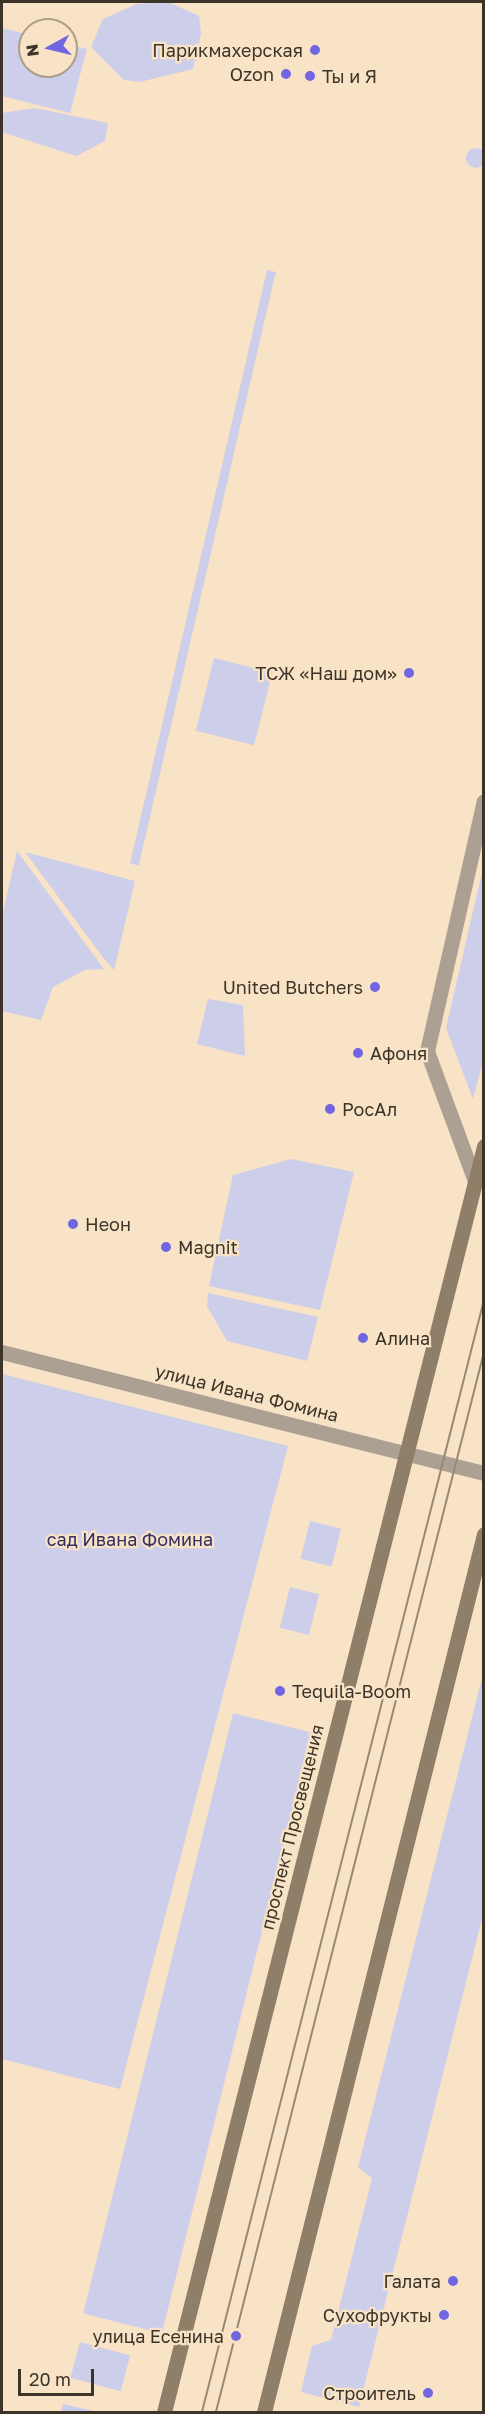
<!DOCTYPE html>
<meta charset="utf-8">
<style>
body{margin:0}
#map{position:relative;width:485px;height:2414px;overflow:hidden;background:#f9e3c6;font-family:"Golos Text",sans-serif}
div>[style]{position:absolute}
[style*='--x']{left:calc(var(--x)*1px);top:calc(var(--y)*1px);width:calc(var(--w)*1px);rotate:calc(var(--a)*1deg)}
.green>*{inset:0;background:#ccceea;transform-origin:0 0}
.round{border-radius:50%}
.minor>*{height:15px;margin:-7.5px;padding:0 7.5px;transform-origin:7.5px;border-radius:7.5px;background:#aca092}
.secondary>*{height:15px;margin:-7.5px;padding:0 7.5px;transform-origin:7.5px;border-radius:7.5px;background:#8f7f69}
.tram>*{height:1.5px;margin:-0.75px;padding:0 0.75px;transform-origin:0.75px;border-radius:0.75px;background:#988975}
.dots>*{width:16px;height:16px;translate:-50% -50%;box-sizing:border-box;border:3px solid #f9e3c6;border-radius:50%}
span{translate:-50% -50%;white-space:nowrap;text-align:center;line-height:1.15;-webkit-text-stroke:4.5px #f9e3c6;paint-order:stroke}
.poi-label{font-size:18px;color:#3c3428}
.right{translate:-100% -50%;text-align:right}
.left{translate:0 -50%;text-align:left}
.street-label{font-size:18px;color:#3c3428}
.park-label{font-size:18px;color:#333062}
.frame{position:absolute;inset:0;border:3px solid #3c3428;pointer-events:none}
.north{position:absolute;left:18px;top:18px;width:60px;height:60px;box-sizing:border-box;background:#f9e3c6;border:2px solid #ad9d87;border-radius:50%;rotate:262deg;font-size:16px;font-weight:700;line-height:24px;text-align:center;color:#3c3428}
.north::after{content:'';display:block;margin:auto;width:21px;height:27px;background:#7166e1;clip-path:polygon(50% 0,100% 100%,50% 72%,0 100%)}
.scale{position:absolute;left:18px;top:2369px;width:76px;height:27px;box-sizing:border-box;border:3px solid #3c3428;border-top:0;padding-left:8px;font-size:18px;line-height:21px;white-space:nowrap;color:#3c3428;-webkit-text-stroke:4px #f9e3c6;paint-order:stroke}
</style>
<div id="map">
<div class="green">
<i style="clip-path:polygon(168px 2px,199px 16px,201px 34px,193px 69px,140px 82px,124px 80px,91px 47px,103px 19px,137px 4px)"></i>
<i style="clip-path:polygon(2px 28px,30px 35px,30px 66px,66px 66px,66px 44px,87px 49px,70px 113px,2px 96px)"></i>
<i style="clip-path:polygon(35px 108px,108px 123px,105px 141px,76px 156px,2px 132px,2px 113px)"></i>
<i class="round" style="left:466px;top:148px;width:20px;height:20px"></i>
<i style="left:267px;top:270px;width:9px;height:609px;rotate:13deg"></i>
<i style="left:214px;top:658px;width:60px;height:75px;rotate:14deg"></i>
<i style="clip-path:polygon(17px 851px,104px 969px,85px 970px,53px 987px,41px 1020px,2px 1011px,2px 917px)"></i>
<i style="clip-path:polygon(25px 852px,135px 881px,114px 970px,105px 960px)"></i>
<i style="clip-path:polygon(483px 868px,484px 1057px,473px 1099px,446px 1028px)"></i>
<i style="clip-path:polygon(208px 999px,243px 1005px,245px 1056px,197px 1044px)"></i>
<i style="clip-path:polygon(291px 1159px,354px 1172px,320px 1310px,209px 1286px,233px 1175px)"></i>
<i style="clip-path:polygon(208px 1293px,318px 1317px,307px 1361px,227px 1341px,207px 1306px)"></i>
<i style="clip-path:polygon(2px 1374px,288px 1446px,120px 2089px,2px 2059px)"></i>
<i style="left:310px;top:1521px;width:32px;height:39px;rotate:14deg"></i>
<i style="left:290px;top:1587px;width:30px;height:42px;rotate:14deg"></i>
<i style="clip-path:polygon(483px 1674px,483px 1915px,359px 2407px,301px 2392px,312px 2346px,331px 2340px,372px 2178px,358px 2167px)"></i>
<i style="left:233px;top:1713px;width:81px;height:619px;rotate:14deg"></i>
<i style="left:80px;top:2342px;width:52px;height:37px;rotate:15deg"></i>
<i style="clip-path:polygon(63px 2404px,98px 2412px,61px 2412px)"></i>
</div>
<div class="minor">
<i style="--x:475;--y:1181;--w:139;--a:-110.3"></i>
<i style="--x:427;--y:1051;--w:256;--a:-77.2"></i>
<i style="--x:2;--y:1352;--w:497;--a:14.1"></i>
</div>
<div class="secondary">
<i style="--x:164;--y:2412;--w:1306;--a:-75.81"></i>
<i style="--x:264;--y:2412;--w:905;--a:-75.93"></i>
</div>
<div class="tram">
<i style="--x:202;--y:2412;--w:1147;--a:-75.77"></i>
<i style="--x:216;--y:2412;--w:1093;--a:-75.81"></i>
</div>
<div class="dots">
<i style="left:315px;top:50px;background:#7166e1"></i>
<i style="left:286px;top:74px;background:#7166e1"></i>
<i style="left:310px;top:76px;background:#7166e1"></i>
<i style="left:409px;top:673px;background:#7166e1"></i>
<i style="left:375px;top:987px;background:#7166e1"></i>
<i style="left:358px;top:1053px;background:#7166e1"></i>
<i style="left:330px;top:1109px;background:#7166e1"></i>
<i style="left:73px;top:1224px;background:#7166e1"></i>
<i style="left:166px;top:1247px;background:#7166e1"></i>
<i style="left:363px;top:1338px;background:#7166e1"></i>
<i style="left:280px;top:1691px;background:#7166e1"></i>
<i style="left:453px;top:2281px;background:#7166e1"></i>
<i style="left:444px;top:2315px;background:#7166e1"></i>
<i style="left:236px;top:2336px;background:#7166e1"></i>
<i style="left:428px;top:2393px;background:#7166e1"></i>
</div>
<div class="poi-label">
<span class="right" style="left:303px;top:50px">Парикмахерская</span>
<span class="right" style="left:274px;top:74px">Ozon</span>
<span class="left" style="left:322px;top:76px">Ты и Я</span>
<span class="right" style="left:397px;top:673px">ТСЖ «Наш дом»</span>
<span class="right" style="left:363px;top:987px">United Butchers</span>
<span class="left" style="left:370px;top:1053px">Афоня</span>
<span class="left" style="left:342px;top:1109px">РосАл</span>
<span class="left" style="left:85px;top:1224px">Неон</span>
<span class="left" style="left:178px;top:1247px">Magnit</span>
<span class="left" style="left:375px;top:1338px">Алина</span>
<span class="left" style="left:292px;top:1691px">Tequila-Boom</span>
<span class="right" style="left:441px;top:2281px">Галата</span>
<span class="right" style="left:432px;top:2315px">Сухофрукты</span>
<span class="right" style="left:224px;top:2336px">улица Есенина</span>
<span class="right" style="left:416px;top:2393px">Строитель</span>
</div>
<div class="street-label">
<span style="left:247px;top:1393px;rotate:14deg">улица Ивана Фомина</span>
<span style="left:292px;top:1827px;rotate:-76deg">проспект Просвещения</span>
</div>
<div class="park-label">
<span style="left:130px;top:1539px">сад Ивана Фомина</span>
</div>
<div class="frame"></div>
<div class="north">N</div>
<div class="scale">20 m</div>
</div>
